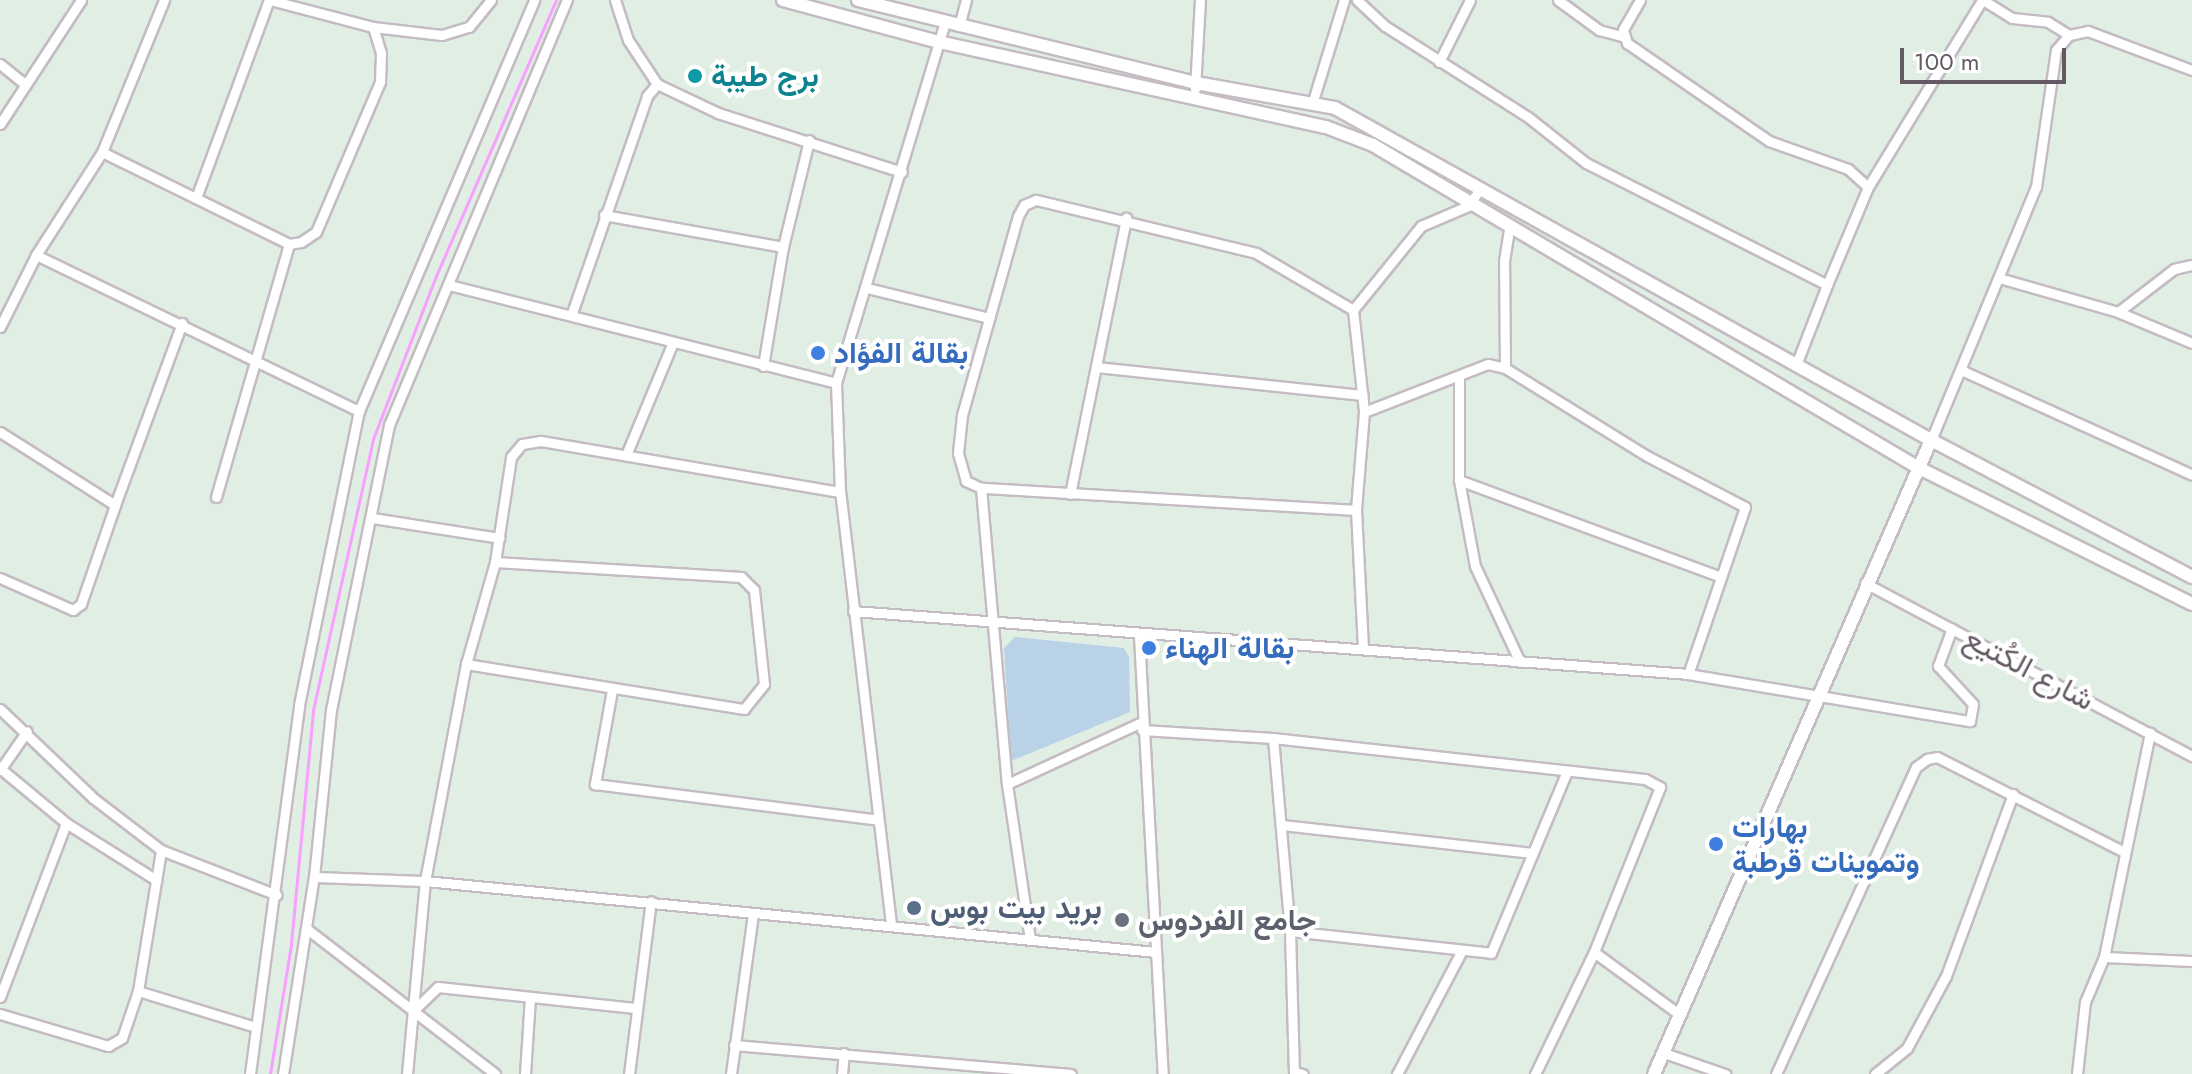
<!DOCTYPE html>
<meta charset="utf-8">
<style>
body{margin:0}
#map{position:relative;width:2192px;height:1074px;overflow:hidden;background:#e1eee4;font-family:Jost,Vazirmatn,sans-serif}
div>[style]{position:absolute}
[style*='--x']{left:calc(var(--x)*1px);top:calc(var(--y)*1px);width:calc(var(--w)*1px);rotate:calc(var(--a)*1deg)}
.green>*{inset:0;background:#bad2e8}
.stream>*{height:3px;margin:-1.5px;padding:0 1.5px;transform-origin:1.5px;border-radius:1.5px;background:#f8a0ff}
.roads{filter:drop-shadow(2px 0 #c4bbc3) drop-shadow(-2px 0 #c4bbc3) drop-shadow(0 2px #c4bbc3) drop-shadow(0 -2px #c4bbc3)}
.street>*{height:9px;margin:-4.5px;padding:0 4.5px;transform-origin:4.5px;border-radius:4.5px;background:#fff}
.secondary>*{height:12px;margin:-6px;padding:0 6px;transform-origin:6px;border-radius:6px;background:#fff}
.dots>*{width:22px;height:22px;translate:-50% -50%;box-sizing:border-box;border:4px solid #fff;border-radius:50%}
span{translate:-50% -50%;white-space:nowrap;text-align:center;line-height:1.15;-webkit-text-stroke:8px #fff;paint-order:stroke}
.culture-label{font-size:30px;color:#0d838f;font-weight:700}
.left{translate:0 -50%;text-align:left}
.shop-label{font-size:30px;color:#366cbe;font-weight:700}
.street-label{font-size:30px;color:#635963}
.service-label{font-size:30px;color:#4e5e75;font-weight:700}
.worship-label{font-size:30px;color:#5b616d;font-weight:700}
.scale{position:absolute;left:1900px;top:48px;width:166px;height:36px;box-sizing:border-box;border:4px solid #635963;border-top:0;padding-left:10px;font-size:24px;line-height:28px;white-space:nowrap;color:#635963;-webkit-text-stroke:6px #fff;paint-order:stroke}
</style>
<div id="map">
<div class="green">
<i style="clip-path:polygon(1015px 637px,1124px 648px,1129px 657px,1130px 712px,1011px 761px,1004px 648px)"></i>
</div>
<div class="stream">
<i style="--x:270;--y:1074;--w:132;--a:-80.8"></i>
<i style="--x:291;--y:944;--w:235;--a:-84.6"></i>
<i style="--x:313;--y:710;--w:278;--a:-77.5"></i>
<i style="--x:373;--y:439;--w:175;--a:-68.9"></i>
<i style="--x:436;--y:276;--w:301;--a:-66.5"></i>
</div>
<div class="roads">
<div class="street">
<i style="--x:270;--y:0;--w:106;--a:14.7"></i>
<i style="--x:373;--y:27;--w:69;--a:6.6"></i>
<i style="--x:442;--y:35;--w:28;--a:-17"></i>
<i style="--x:469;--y:27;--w:35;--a:-51"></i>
<i style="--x:615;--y:0;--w:42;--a:72"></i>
<i style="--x:628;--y:40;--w:53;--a:56.6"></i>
<i style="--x:657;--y:84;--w:68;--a:25.4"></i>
<i style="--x:718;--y:113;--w:193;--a:17.8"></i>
<i style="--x:1357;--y:0;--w:38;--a:43"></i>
<i style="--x:1385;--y:26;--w:169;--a:32.5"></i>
<i style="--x:1528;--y:117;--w:74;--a:38.4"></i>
<i style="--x:1586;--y:163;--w:270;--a:26.8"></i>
<i style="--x:1827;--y:285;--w:86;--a:111.2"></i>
<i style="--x:1558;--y:0;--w:51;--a:36.2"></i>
<i style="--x:1599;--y:30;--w:27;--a:15"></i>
<i style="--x:1640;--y:0;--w:34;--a:120"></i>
<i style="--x:1623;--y:30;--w:14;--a:73"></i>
<i style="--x:1627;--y:43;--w:173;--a:34.6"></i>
<i style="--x:1769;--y:141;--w:84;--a:19.5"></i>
<i style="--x:1848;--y:169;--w:27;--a:42"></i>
<i style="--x:1868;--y:187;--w:106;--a:112.7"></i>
<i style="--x:1983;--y:0;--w:34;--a:32"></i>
<i style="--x:2012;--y:18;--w:36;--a:6"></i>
<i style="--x:2048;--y:22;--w:25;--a:32"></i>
<i style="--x:959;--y:26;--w:27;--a:-75"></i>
<i style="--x:1439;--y:62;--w:69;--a:-63.4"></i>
<i style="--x:0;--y:64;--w:33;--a:39"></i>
<i style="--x:1195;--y:89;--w:89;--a:-86.8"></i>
<i style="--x:1312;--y:104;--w:109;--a:-72.9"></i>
<i style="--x:0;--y:124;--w:148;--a:-56.8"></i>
<i style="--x:102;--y:152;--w:208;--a:26.2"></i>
<i style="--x:289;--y:244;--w:12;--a:-9"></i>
<i style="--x:301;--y:242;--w:18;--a:-34"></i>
<i style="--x:316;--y:232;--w:163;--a:-66.9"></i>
<i style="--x:380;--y:82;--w:29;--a:-88"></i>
<i style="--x:381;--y:53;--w:27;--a:-107"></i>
<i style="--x:1868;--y:187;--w:219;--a:-58.6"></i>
<i style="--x:196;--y:198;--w:211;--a:-69.8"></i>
<i style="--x:604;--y:215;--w:182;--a:10.1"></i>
<i style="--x:36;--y:255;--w:359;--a:25.8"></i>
<i style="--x:1999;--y:278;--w:124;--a:15.9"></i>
<i style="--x:2118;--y:312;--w:80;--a:22.7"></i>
<i style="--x:449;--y:285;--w:399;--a:14.2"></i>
<i style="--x:867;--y:288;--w:126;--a:13.8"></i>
<i style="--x:1353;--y:310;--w:103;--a:83.8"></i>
<i style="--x:1364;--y:412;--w:98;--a:94.7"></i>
<i style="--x:1356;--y:510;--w:137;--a:87.1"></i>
<i style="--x:2118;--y:312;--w:71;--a:-37.5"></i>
<i style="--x:2174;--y:269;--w:18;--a:-13"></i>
<i style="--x:572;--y:313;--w:230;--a:-70.9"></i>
<i style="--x:647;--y:96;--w:16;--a:-50"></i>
<i style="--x:0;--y:327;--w:80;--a:-63.4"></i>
<i style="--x:36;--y:255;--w:122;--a:-57.3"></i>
<i style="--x:102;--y:152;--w:164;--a:-67.8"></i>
<i style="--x:763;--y:366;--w:121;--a:-80.5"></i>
<i style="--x:783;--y:247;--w:110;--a:-76.3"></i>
<i style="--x:1096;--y:367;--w:268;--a:6"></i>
<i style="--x:1505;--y:368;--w:107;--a:-90.5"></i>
<i style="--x:1504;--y:261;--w:33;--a:-81"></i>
<i style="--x:1961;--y:370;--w:254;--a:24.4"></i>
<i style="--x:1459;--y:377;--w:103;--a:90"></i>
<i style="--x:1459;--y:480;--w:87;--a:79.5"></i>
<i style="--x:1475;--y:566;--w:106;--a:64.9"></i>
<i style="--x:1364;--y:412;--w:133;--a:-21.2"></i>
<i style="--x:1488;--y:364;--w:17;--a:13"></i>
<i style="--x:1505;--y:368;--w:167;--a:31.8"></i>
<i style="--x:1647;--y:456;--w:110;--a:27.5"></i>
<i style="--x:1745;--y:507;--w:176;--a:108.8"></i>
<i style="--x:0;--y:432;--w:136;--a:32.4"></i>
<i style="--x:115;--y:505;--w:194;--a:-69.8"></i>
<i style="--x:1931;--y:440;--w:274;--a:-67.5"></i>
<i style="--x:2036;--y:187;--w:138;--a:-81.7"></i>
<i style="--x:2056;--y:50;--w:20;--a:-49"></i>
<i style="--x:2069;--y:35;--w:19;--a:-12"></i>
<i style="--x:2088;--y:31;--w:111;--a:20.6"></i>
<i style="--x:626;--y:455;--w:122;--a:-67.4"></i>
<i style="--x:1459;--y:480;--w:279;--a:20.3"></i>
<i style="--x:981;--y:488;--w:297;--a:85"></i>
<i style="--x:1007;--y:784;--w:157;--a:81.6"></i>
<i style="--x:1070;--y:494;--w:282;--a:-78.5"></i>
<i style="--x:216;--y:497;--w:263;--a:-73.9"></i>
<i style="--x:1356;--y:510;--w:376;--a:-176.6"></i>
<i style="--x:981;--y:488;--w:17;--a:-155"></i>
<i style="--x:966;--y:481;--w:29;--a:-106"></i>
<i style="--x:958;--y:453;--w:38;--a:-84"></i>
<i style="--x:962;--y:415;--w:207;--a:-74.3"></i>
<i style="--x:1018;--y:216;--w:13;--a:-61"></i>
<i style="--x:1024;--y:205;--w:13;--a:-23"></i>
<i style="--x:1036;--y:200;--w:226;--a:13.5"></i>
<i style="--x:1256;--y:253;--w:113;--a:30.4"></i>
<i style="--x:1353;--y:310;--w:108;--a:-51"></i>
<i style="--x:1421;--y:226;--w:51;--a:-23.1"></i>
<i style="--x:1468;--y:206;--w:21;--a:-55"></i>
<i style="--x:372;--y:518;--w:129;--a:8.9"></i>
<i style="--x:0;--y:578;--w:80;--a:23.7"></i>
<i style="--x:73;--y:610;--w:10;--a:-37"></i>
<i style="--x:81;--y:604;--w:105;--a:-71"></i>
<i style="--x:1865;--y:583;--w:370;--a:27.9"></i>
<i style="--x:853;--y:611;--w:837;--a:4.31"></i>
<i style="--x:1688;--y:674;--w:286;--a:9.5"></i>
<i style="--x:1970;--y:721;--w:17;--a:-80"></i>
<i style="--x:1973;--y:704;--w:52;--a:-132.6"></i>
<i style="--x:1938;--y:666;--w:40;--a:-69.8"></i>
<i style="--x:1139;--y:636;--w:439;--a:86.9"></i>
<i style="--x:466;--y:664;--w:282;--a:9.2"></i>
<i style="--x:744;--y:709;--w:32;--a:-51"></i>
<i style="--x:764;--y:684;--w:95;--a:-96.1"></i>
<i style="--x:754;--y:590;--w:18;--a:-135"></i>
<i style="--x:741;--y:577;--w:246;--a:-176.5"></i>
<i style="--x:612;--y:690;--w:96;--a:100.3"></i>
<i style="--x:595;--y:784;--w:285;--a:7.2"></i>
<i style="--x:0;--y:709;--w:129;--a:43.7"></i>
<i style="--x:93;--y:798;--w:86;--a:37.4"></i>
<i style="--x:161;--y:850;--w:124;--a:21.2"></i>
<i style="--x:1142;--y:730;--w:131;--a:3.5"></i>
<i style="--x:1273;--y:738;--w:374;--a:6.3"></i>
<i style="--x:1645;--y:779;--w:17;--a:28"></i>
<i style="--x:1660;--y:787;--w:178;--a:111.8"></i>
<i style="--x:1594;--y:952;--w:136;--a:115.8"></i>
<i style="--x:1273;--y:738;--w:194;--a:85"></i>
<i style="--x:1290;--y:931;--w:141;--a:88.4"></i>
<i style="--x:1294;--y:1072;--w:9;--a:13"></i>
<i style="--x:1;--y:769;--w:85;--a:39.7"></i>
<i style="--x:66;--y:823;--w:107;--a:32.3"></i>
<i style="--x:0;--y:770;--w:47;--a:-55.3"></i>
<i style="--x:1007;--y:784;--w:149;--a:-24.7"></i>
<i style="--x:1282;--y:825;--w:252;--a:6.4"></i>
<i style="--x:314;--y:877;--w:111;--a:2.1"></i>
<i style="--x:425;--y:881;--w:734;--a:5.55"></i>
<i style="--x:891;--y:924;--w:435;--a:-96.7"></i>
<i style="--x:840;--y:492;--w:109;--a:-92.1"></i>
<i style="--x:836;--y:383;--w:377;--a:-73.2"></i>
<i style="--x:307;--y:929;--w:237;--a:37.6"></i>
<i style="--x:1290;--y:931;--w:202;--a:6.2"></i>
<i style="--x:1491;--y:953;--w:197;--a:-67.3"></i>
<i style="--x:1594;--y:952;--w:107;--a:36.2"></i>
<i style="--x:2104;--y:957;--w:88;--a:2.6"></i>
<i style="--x:138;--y:991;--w:123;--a:17"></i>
<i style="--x:0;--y:997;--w:186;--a:-69.2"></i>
<i style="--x:414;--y:1010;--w:33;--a:-44"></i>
<i style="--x:438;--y:987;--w:198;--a:6.1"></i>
<i style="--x:0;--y:1014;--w:113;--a:16.5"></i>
<i style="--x:108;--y:1046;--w:16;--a:-30"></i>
<i style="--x:122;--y:1038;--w:50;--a:-71.2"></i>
<i style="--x:138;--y:991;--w:143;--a:-80.7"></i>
<i style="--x:734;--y:1045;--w:338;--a:4.9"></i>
<i style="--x:1664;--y:1053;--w:65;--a:19"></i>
<i style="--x:250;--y:1074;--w:372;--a:-82.4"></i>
<i style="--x:299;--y:705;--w:300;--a:-78.5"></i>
<i style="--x:359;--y:411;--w:447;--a:-66.9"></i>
<i style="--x:283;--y:1074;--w:199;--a:-81.1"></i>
<i style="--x:314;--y:877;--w:168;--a:-84.2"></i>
<i style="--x:331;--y:710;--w:291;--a:-78.5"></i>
<i style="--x:389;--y:425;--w:461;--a:-67.3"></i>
<i style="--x:407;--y:1074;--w:194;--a:-84.7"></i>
<i style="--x:425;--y:881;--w:221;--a:-79.3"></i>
<i style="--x:466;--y:664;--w:106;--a:-74.1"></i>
<i style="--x:495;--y:562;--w:106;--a:-81.3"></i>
<i style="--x:511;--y:457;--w:17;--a:-50"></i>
<i style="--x:522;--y:444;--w:19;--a:-9"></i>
<i style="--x:541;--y:441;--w:303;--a:9.7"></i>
<i style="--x:525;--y:1074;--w:77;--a:-86.3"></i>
<i style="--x:629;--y:1074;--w:174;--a:-82.8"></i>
<i style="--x:731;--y:1074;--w:162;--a:-82.2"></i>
<i style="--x:842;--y:1074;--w:21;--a:-85"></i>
<i style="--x:1397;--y:1074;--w:138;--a:-62.3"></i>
<i style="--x:1776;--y:1074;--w:337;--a:-65.5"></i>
<i style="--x:1916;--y:767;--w:14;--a:-36"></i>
<i style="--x:1927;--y:759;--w:10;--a:-11"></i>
<i style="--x:1937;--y:757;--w:210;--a:26.9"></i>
<i style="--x:1875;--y:1074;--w:41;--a:-39.1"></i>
<i style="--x:1907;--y:1048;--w:82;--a:-61.6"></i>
<i style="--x:1946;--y:976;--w:194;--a:-69.8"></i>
<i style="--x:2077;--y:1074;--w:72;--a:-83.7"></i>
<i style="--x:2085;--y:1002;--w:49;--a:-67.1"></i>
<i style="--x:2104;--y:957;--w:229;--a:-78.4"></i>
</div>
<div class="secondary">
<i style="--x:783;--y:0;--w:162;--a:15.1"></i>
<i style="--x:939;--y:42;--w:396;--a:12.4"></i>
<i style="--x:1326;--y:127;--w:50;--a:21"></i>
<i style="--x:1373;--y:145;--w:632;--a:30.62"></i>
<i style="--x:1917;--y:467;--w:307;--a:26.5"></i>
<i style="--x:858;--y:0;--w:348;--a:13.8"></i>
<i style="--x:1196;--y:83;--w:141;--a:10.2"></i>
<i style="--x:1335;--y:108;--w:682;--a:29.12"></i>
<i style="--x:1931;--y:440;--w:295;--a:27.7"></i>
<i style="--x:1654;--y:1074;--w:692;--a:-66.4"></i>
</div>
</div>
<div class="dots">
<i style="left:695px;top:76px;background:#0f9aa8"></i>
<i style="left:818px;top:353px;background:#3f7fe0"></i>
<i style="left:1149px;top:648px;background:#3f7fe0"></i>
<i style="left:1716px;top:844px;background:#3f7fe0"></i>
<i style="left:914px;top:908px;background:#5c6f8a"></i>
<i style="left:1122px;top:920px;background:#6b7280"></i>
</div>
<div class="culture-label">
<span class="left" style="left:711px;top:76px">برج طيبة</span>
</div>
<div class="shop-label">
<span class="left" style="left:834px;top:353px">بقالة الفؤاد</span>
<span class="left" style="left:1165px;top:648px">بقالة الهناء</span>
<span class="left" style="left:1732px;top:844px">بهارات<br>وتموينات قرطبة</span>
</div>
<div class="street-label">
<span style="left:2029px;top:669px;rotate:28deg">شارع الكُتيع</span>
</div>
<div class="service-label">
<span class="left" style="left:930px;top:908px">بريد بيت بوس</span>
</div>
<div class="worship-label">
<span class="left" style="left:1138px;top:920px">جامع الفردوس</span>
</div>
<div class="scale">100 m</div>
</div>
